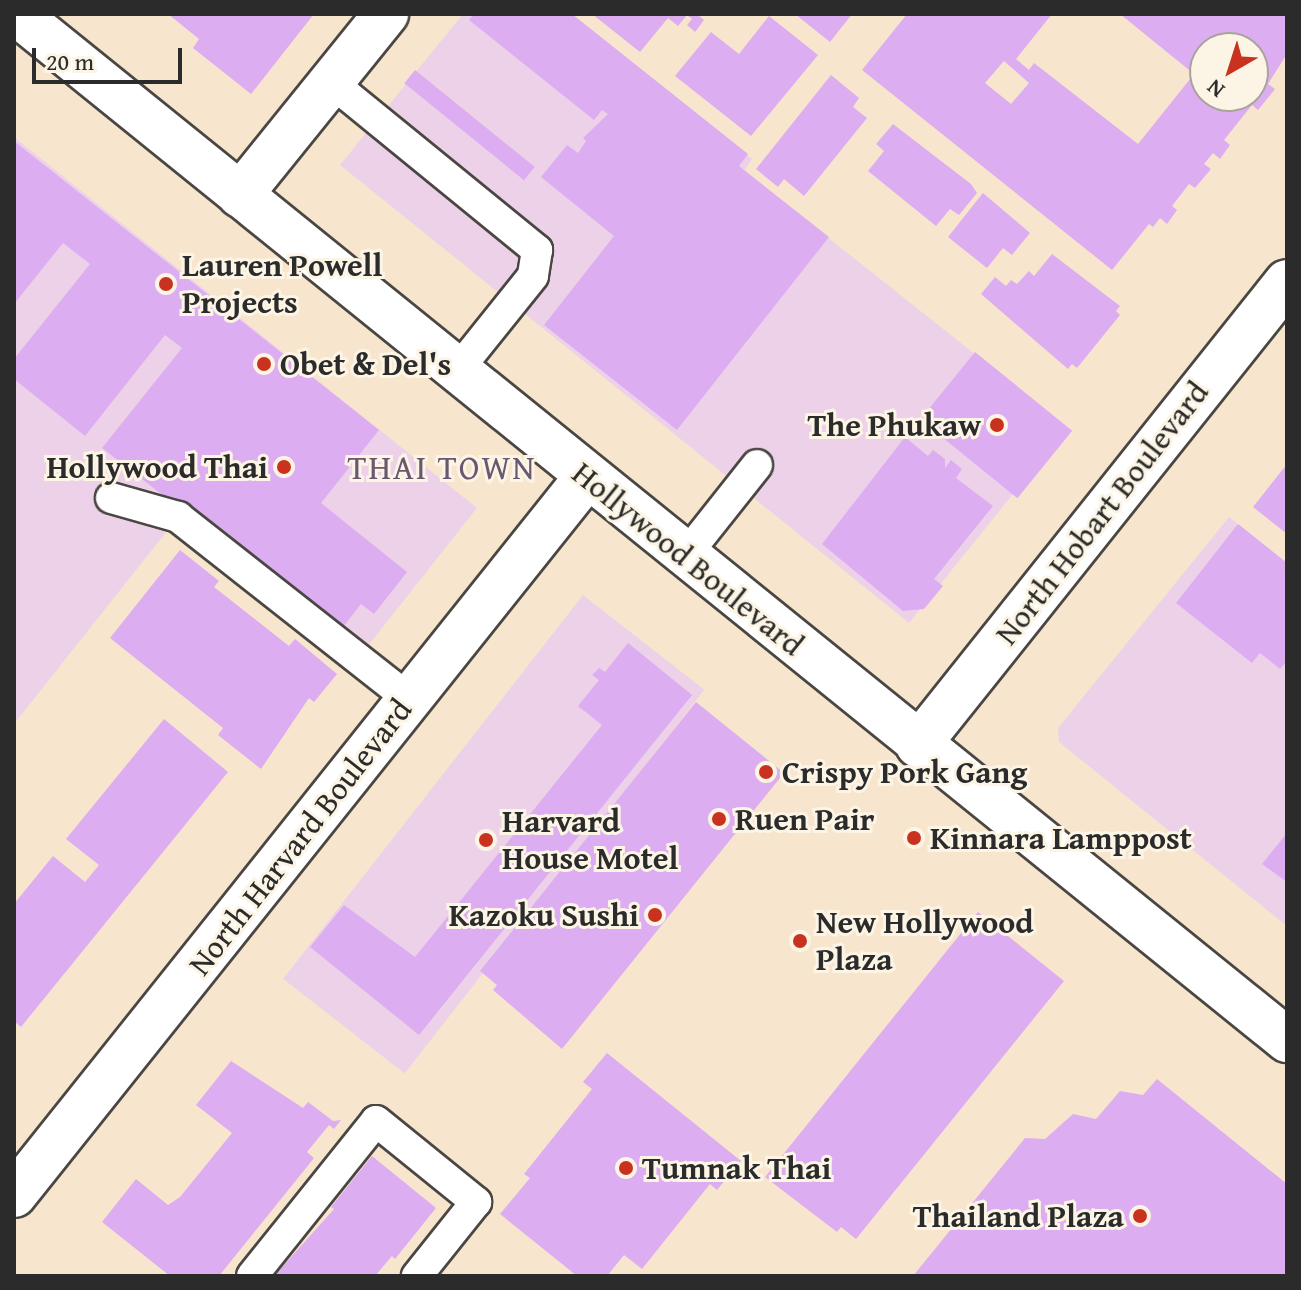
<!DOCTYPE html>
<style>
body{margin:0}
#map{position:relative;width:1301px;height:1290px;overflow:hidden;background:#f8e5ce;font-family:"Gentium Book Plus",serif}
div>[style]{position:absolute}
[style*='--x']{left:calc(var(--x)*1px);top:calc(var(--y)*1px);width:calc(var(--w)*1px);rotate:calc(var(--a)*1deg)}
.built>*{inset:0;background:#edd1e9;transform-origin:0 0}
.building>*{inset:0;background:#ddadf1;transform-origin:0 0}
.roads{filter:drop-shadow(2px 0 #4a4743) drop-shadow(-2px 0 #4a4743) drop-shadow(0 2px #4a4743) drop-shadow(0 -2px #4a4743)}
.service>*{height:30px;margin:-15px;padding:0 15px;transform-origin:15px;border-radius:15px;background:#fff}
.minor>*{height:44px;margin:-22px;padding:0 22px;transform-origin:22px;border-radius:22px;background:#fff}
.secondary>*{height:44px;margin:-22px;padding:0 22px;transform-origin:22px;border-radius:22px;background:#fff}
.dots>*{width:22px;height:22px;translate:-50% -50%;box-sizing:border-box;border:4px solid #fcf5e5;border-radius:50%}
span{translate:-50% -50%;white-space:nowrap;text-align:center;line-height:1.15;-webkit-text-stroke:6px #fcf5e5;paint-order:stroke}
.poi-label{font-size:32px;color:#2b2b2b;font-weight:700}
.left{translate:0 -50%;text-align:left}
.right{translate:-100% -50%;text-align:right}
.street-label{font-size:32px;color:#2b2b2b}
.neighbourhood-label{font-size:34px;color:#695870;letter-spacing:2px}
.frame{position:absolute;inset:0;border:16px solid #2b2b2b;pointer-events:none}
.north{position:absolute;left:1189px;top:32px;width:80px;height:80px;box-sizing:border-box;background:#fcf5e5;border:2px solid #a8a49b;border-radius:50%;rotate:219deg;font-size:22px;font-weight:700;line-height:32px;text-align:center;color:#2b2b2b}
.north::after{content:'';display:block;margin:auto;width:28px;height:36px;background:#c8321e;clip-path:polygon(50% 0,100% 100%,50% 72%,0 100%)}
.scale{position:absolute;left:32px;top:48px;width:150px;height:36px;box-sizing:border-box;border:4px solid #2b2b2b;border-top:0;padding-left:10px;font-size:24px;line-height:28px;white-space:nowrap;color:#2b2b2b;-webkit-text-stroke:6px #fcf5e5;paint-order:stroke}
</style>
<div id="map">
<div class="built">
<i style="clip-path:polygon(463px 14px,570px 14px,752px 159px,744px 171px,1067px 427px,909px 623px,340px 165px)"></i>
<i style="clip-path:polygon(14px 137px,477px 508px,363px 652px,182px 512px,14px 724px)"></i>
<i style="clip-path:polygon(1229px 517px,1287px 563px,1287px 926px,1059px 742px,1058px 728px)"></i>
<i style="left:583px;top:595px;width:154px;height:487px;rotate:38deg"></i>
</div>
<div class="building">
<i style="clip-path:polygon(168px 14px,314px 14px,251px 94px,193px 48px,199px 39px)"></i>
<i style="clip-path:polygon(474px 14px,572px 14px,748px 154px,739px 166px,829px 237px,677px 430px,544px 325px,614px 236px,541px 177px,567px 145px,578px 153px,586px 141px,583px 138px,608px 114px,602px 110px,594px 120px,469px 20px)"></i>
<i style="clip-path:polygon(592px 14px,697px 14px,704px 20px,695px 32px,687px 25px,692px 19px,687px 15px,678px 26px,668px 18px,640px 52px)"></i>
<i style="clip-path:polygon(795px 14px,852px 14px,830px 42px)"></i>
<i style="clip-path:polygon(evenodd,907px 14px,1052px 14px,1016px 59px,1029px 70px,1034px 63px,1138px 144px,1194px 74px,1120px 14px,1287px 14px,1287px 54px,1268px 84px,1275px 89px,1258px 110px,1252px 105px,1224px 140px,1230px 145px,1220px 159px,1213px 153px,1204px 164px,1211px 169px,1195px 188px,1189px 184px,1172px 206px,1177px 210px,1167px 224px,1160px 218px,1153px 227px,1149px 224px,1112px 270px,862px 70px,907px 14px,1205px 48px,1253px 48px,1253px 96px,1205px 96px,1205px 48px,907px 14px,1004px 61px,1029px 83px,1011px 104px,985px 83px,1004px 61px)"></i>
<i style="clip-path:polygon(769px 16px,818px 55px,751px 136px,675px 76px,711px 32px,739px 54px)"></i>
<i style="left:415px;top:70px;width:154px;height:17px;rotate:39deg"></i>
<i style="clip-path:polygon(831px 75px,859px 98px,853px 107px,867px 118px,804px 196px,784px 179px,778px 187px,756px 169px)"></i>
<i style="clip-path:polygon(893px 124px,971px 184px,977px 193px,959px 215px,950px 209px,936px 226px,868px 171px,884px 151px,876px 144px)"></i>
<i style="clip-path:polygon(14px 141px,379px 430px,321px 503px,407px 572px,374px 614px,361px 604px,339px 632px,102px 448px,182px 348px,165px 335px,85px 436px,14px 379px,14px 359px,90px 264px,63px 243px,14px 304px)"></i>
<i style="clip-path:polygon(983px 193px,1030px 233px,1012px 255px,1003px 248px,987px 268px,948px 237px)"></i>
<i style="clip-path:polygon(1052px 254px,1120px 306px,1116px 311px,1120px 315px,1077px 368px,1072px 364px,1068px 369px,981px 294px,995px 277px,1006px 286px,1011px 280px,1017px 284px,1029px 271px,1034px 276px)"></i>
<i style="left:975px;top:352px;width:125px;height:87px;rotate:39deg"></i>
<i style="clip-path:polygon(905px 437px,928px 456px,933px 450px,945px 459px,945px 468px,951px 460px,962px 469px,956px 478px,993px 506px,934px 579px,943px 586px,924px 609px,903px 611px,822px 544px)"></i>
<i style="clip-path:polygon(1287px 464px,1287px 534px,1253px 507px)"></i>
<i style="clip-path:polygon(1238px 524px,1287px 563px,1287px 661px,1280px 669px,1260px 653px,1252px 663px,1176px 603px)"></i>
<i style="clip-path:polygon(180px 550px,219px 581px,214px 587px,289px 646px,295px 639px,337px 674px,314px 702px,309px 698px,261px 769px,218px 735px,223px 728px,110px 638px)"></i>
<i style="clip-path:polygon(628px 643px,692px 695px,419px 1035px,310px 947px,344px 905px,415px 957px,602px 725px,578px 706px,599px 680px,592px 675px,599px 668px,605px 672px)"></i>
<i style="clip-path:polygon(696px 702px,784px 773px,562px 1049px,493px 990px,497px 985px,480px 971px)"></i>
<i style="clip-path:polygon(164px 719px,228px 772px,21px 1027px,14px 1021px,14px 904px,53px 856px,85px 882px,99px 865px,66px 839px)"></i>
<i style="clip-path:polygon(1287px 833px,1287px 882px,1262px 864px)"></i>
<i style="clip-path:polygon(978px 912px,1064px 981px,856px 1239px,841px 1227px,837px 1232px,765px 1177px)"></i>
<i style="clip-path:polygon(607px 1053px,741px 1161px,717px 1190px,710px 1184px,642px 1269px,624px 1255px,607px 1276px,577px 1276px,500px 1214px,530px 1178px,524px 1174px,592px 1089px,583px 1082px)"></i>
<i style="clip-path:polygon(231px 1061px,303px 1108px,308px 1102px,333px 1121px,341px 1120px,334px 1129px,329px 1125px,307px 1152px,314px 1158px,219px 1276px,170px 1276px,102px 1222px,136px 1179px,168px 1205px,180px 1197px,232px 1133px,196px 1105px)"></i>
<i style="clip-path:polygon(1157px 1079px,1287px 1184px,1287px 1276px,913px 1276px,1025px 1138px,1045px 1139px,1073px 1114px,1096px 1119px,1120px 1091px,1143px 1095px)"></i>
<i style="clip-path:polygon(372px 1156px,436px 1208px,395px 1259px,392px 1256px,375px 1276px,274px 1276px,334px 1209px,331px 1207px)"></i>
</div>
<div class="roads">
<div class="service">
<i style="--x:331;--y:82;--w:266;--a:39.2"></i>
<i style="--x:537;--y:250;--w:26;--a:99"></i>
<i style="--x:533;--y:276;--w:122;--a:128.7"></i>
<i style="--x:111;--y:498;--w:70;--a:15.8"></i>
<i style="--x:178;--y:517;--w:294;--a:38.2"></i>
<i style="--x:685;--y:556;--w:116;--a:-51.6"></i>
<i style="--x:252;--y:1276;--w:198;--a:-51.3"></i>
<i style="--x:376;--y:1121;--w:129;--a:39"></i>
<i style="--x:476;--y:1202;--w:95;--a:128.6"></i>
</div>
<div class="minor">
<i style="--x:240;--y:195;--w:233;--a:-51.1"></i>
<i style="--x:918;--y:745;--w:592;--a:-51.45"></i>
<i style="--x:14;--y:1195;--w:917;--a:-51.42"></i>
</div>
<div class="secondary">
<i style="--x:17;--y:14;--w:1633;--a:38.93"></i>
</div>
</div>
<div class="dots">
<i style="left:166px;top:284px;background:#c8321e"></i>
<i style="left:264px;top:364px;background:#c8321e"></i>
<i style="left:997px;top:425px;background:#c8321e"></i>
<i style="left:284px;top:467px;background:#c8321e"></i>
<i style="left:766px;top:772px;background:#c8321e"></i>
<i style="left:719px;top:819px;background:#c8321e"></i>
<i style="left:914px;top:838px;background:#c8321e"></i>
<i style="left:486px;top:840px;background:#c8321e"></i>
<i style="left:655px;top:915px;background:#c8321e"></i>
<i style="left:800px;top:941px;background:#c8321e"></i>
<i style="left:626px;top:1168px;background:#c8321e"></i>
<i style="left:1140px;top:1216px;background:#c8321e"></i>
</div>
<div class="poi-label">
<span class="left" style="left:182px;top:284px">Lauren Powell<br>Projects</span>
<span class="left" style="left:280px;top:364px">Obet &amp; Del's</span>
<span class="right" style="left:981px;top:425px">The Phukaw</span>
<span class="right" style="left:268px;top:467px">Hollywood Thai</span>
<span class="left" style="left:782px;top:772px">Crispy Pork Gang</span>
<span class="left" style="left:735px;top:819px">Ruen Pair</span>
<span class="left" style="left:502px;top:840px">Harvard<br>House Motel</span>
<span class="left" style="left:930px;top:838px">Kinnara Lamppost</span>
<span class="right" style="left:639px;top:915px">Kazoku Sushi</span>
<span class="left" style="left:816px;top:941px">New Hollywood<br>Plaza</span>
<span class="left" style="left:642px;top:1168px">Tumnak Thai</span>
<span class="right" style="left:1124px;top:1216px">Thailand Plaza</span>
</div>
<div class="street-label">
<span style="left:1102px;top:513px;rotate:-52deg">North Hobart Boulevard</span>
<span style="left:688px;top:559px;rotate:39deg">Hollywood Boulevard</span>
<span style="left:300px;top:837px;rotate:-52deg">North Harvard Boulevard</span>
</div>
<div class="neighbourhood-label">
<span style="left:442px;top:467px">THAI TOWN</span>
</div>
<div class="frame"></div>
<div class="north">N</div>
<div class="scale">20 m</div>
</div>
